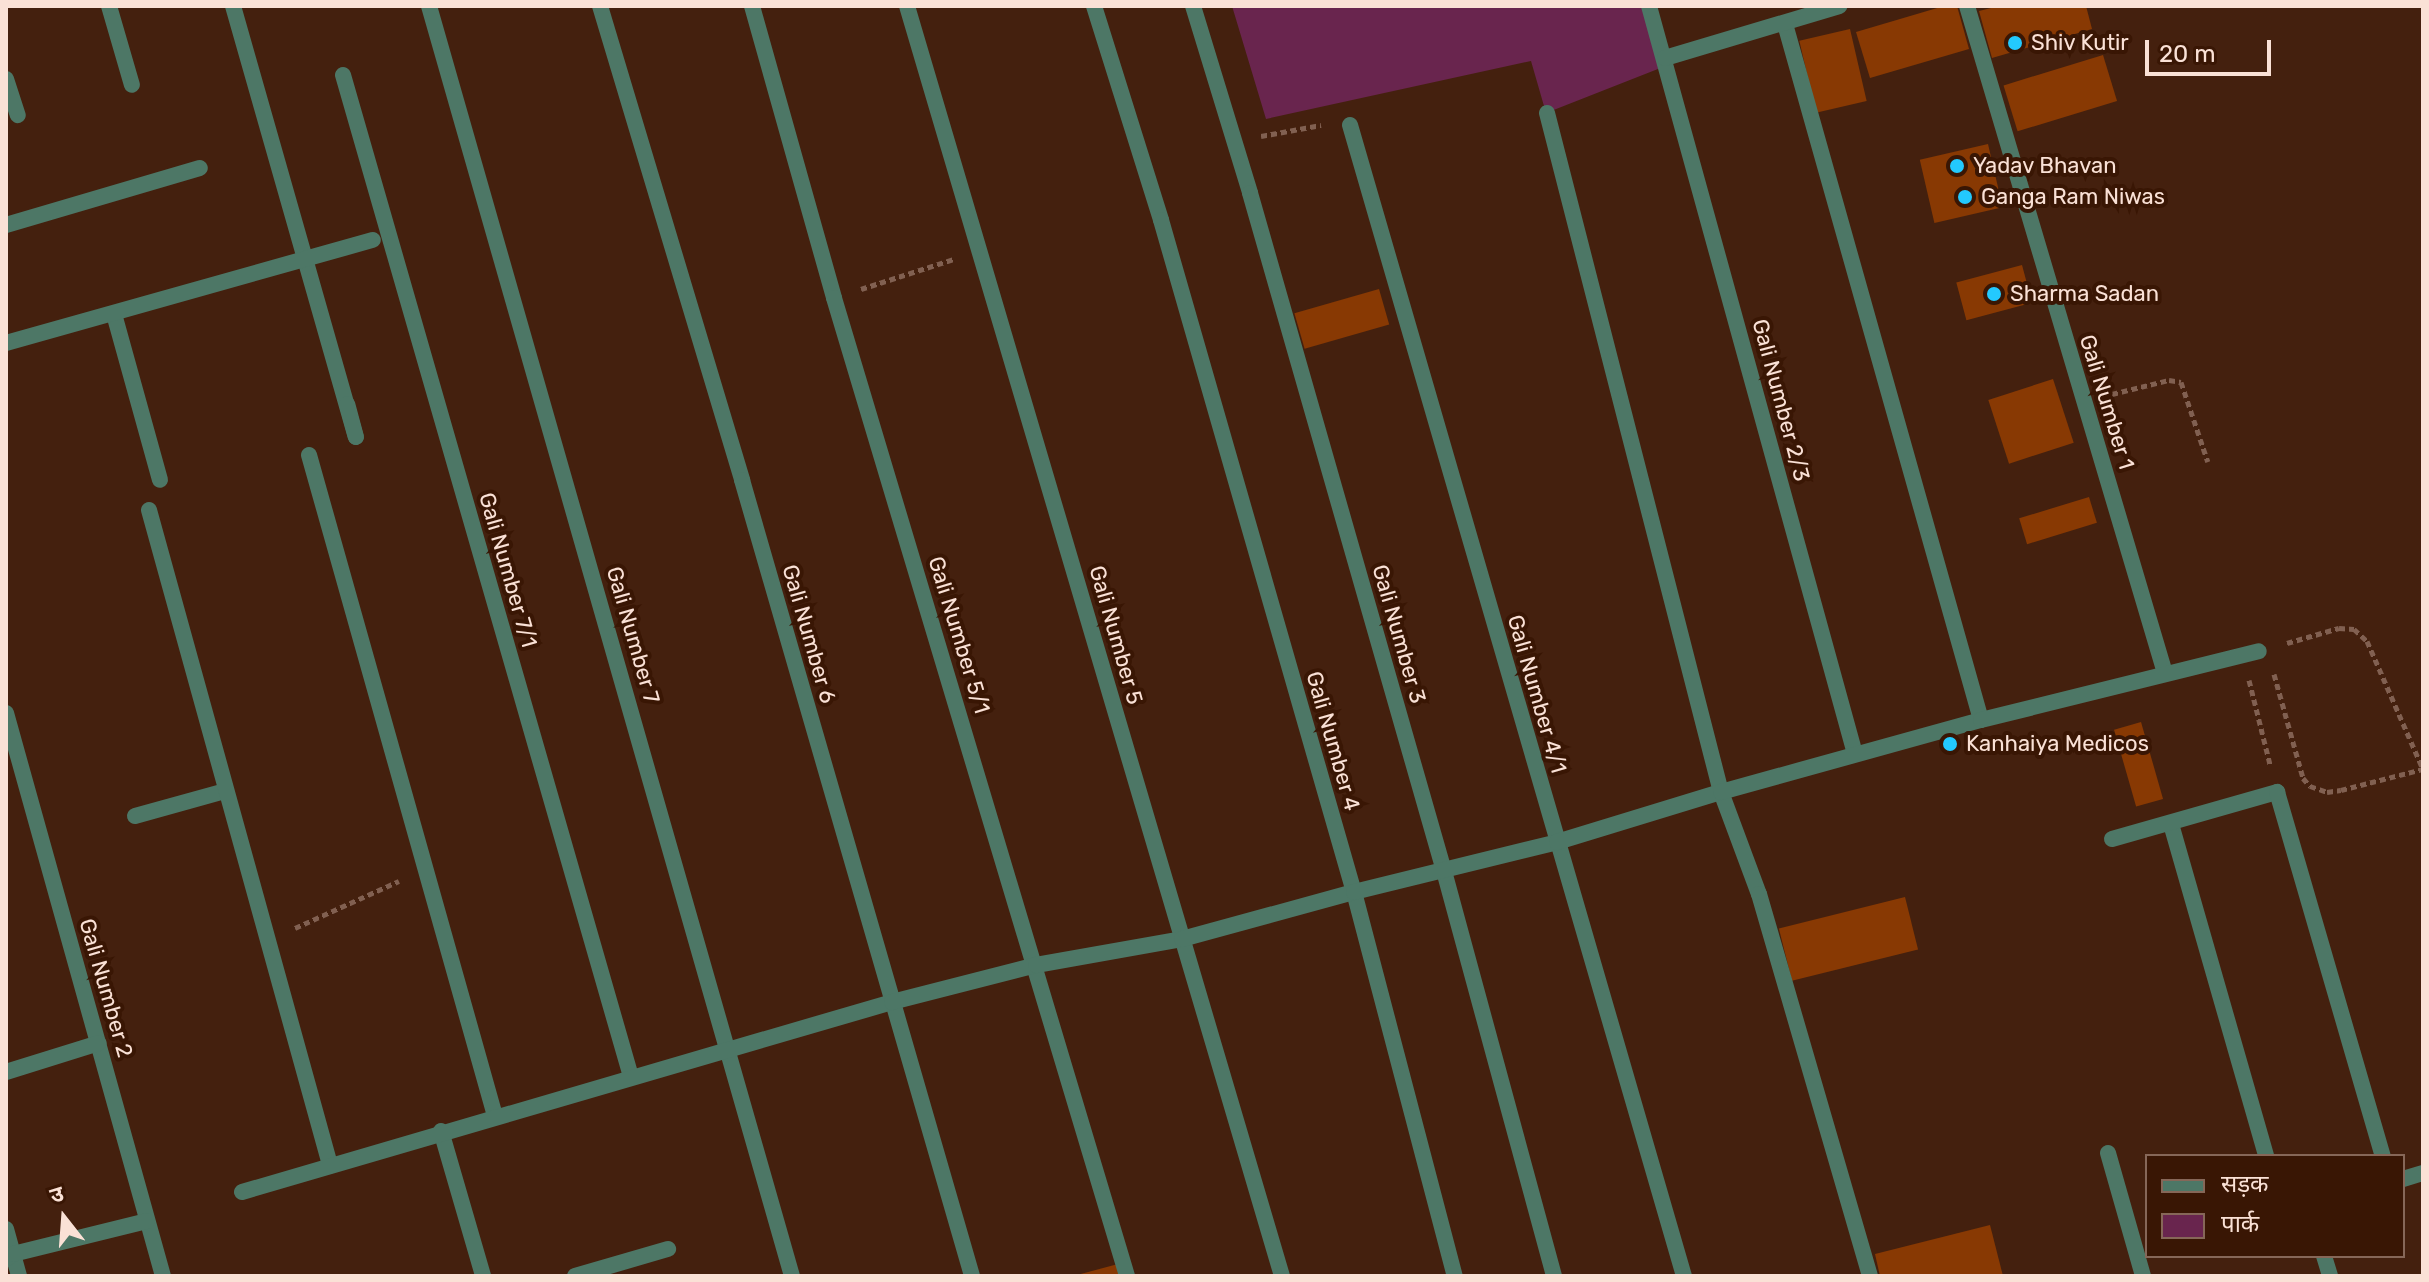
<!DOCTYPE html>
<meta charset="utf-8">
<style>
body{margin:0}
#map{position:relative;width:2429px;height:1282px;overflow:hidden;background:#44200e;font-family:Rubik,"Noto Sans Devanagari",sans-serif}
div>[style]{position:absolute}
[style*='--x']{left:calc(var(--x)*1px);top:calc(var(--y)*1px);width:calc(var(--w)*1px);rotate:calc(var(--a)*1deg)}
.green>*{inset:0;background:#69254e}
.building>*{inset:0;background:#883903;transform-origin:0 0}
.path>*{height:5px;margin-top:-2.5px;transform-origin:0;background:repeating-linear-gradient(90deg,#816051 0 6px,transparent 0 10px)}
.service>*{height:16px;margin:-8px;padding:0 8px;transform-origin:8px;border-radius:8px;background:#4d7766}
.minor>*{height:16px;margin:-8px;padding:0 8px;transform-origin:8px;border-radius:8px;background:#4d7766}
.dots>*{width:22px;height:22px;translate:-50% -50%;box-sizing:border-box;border:4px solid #391604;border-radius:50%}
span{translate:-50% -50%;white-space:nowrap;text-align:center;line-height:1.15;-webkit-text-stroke:8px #391604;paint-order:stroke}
.poi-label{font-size:22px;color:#fae1d6}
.left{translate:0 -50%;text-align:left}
.street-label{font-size:22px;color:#fae1d6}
.frame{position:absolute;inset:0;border:8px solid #fae1d6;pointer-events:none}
.legend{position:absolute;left:2145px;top:1154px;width:260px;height:104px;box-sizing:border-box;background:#391604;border:2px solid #866758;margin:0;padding:10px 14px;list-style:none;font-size:24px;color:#fae1d6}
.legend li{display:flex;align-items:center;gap:16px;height:40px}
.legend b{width:40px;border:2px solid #866758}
.north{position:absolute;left:24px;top:1178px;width:80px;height:80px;-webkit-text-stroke:6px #391604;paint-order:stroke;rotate:343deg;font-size:22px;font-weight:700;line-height:32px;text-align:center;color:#fae1d6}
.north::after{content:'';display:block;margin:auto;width:28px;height:36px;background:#fae1d6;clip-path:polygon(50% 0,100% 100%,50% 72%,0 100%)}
.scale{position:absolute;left:2145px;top:40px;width:126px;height:36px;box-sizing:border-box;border:4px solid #fae1d6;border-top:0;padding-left:10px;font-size:24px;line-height:28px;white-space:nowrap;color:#fae1d6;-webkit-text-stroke:6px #391604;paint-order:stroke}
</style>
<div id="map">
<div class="green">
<i style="clip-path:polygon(1232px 6px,1645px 6px,1663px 67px,1546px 113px,1531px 61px,1266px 119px)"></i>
</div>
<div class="building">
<i style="clip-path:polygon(1944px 6px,1957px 6px,1969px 49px,1870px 78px,1856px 32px)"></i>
<i style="clip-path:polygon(1999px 6px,2086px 6px,2092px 29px,1992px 58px,1979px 11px)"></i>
<i style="left:1850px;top:29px;width:74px;height:52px;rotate:77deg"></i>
<i style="left:2103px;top:55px;width:48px;height:104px;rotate:73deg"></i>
<i style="left:1988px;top:144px;width:65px;height:70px;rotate:77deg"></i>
<i style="left:2022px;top:265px;width:39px;height:68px;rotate:75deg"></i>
<i style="left:1379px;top:289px;width:37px;height:88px;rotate:74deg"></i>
<i style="left:2053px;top:379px;width:67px;height:68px;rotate:72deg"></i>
<i style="left:2089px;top:497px;width:27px;height:73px;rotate:73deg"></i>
<i style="left:2141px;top:722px;width:80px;height:28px;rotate:74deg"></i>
<i style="left:1905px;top:897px;width:54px;height:130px;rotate:76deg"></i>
<i style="clip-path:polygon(1990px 1225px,2003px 1276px,1880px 1276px,1875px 1254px)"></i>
<i style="clip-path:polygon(1118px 1264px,1122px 1276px,1077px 1276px,1077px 1275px)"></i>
</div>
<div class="path">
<i style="--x:1261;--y:136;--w:61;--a:-10.4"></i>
<i style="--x:861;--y:289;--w:98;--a:-17.9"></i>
<i style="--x:2112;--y:394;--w:59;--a:-13.8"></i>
<i style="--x:2169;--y:380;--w:12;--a:9"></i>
<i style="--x:2181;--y:382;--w:84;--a:71.4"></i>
<i style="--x:2287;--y:643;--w:54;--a:-16.1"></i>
<i style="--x:2339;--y:628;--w:15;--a:4"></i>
<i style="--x:2354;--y:629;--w:18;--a:43"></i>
<i style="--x:2367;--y:641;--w:140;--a:66.4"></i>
<i style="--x:2274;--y:674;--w:108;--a:74.4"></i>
<i style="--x:2303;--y:778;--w:11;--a:49"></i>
<i style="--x:2310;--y:786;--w:18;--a:19"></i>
<i style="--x:2327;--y:792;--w:14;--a:-8"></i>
<i style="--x:2341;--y:790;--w:85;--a:-14.4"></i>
<i style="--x:2249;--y:680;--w:87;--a:76"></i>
<i style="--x:295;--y:928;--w:114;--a:-24.3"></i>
</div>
<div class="service">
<i style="--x:135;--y:816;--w:93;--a:-15.5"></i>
</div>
<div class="minor">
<i style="--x:109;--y:6;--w:82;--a:73.8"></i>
<i style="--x:233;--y:6;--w:448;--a:74.1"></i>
<i style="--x:356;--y:437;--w:34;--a:-105"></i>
<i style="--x:429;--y:6;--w:1321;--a:74.05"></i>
<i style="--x:600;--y:6;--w:495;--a:73.3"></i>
<i style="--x:742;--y:480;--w:829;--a:73.88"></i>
<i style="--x:752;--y:6;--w:303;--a:74.3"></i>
<i style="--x:834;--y:298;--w:1021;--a:73.32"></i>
<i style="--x:907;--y:6;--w:1324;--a:73.55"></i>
<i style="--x:1094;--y:6;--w:224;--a:72.6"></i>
<i style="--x:1161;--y:220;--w:699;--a:73.98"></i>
<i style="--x:1354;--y:892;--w:397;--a:75.3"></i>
<i style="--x:1193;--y:6;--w:195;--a:73"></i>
<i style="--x:1250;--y:193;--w:705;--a:74.03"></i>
<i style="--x:1444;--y:871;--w:420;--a:74.8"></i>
<i style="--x:1649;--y:6;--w:776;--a:74.6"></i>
<i style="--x:1967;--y:6;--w:696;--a:73.47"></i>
<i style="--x:1785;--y:24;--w:723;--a:74.27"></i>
<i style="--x:1665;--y:58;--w:182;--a:-16.6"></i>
<i style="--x:343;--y:75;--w:1043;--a:73.96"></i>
<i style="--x:6;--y:79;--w:38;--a:72"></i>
<i style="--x:1547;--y:113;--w:701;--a:75.63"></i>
<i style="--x:1721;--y:792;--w:109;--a:69.6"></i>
<i style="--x:1759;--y:894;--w:398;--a:73.8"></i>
<i style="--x:1350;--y:125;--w:1198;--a:73.82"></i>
<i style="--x:6;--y:225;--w:202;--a:-16.4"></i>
<i style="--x:114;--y:314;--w:172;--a:74.5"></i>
<i style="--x:6;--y:343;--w:381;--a:-15.7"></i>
<i style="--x:309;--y:455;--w:687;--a:74.28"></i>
<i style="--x:149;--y:510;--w:680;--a:74.55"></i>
<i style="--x:6;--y:713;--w:584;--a:74.42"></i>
<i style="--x:2171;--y:824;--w:345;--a:74"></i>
<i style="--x:2112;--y:839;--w:172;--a:-15.9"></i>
<i style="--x:2277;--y:792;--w:379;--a:73.8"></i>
<i style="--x:6;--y:1072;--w:97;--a:-17.3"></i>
<i style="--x:441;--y:1131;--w:151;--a:73.8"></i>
<i style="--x:2108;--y:1153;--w:128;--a:74.1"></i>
<i style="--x:2403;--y:1179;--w:21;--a:-17"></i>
<i style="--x:242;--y:1192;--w:677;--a:-16.29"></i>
<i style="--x:892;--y:1002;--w:149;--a:-14.4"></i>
<i style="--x:1036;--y:965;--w:148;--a:-10.1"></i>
<i style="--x:1182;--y:939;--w:178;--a:-15.3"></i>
<i style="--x:1354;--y:892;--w:209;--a:-13.8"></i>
<i style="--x:1557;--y:842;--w:171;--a:-17"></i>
<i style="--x:1721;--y:792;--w:270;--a:-15.5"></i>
<i style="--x:1981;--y:720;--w:286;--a:-13.9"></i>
<i style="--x:6;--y:1229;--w:49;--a:74.5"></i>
<i style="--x:2324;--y:1256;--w:21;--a:73"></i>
<i style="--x:6;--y:1259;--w:9;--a:-36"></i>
<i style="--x:13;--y:1254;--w:138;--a:-13.8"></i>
<i style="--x:575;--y:1276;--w:97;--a:-16.2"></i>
</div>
<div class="dots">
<i style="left:2015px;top:43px;background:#23c9fe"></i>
<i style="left:1957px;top:166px;background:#23c9fe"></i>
<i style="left:1965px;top:197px;background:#23c9fe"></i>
<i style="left:1994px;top:294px;background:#23c9fe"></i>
<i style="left:1950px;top:744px;background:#23c9fe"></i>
</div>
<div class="poi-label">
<span class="left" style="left:2031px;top:43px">Shiv Kutir</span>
<span class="left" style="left:1973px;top:166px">Yadav Bhavan</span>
<span class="left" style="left:1981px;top:197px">Ganga Ram Niwas</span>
<span class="left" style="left:2010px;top:294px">Sharma Sadan</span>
<span class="left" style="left:1966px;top:744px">Kanhaiya Medicos</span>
</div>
<div class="street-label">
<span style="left:1781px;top:400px;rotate:75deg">Gali Number 2/3</span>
<span style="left:2107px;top:402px;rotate:73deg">Gali Number 1</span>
<span style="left:508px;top:570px;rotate:74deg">Gali Number 7/1</span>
<span style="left:809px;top:634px;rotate:74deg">Gali Number 6</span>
<span style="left:1399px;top:634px;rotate:74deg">Gali Number 3</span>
<span style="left:633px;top:635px;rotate:74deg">Gali Number 7</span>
<span style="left:959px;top:635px;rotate:73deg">Gali Number 5/1</span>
<span style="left:1116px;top:635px;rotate:74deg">Gali Number 5</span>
<span style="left:1537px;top:694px;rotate:74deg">Gali Number 4/1</span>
<span style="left:1333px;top:741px;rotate:74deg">Gali Number 4</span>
<span style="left:106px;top:988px;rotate:74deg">Gali Number 2</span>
</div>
<div class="frame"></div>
<ul class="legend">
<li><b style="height:10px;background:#4d7766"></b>सड़क</li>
<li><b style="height:22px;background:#69254e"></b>पार्क</li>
</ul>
<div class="north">उ</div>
<div class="scale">20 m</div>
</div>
